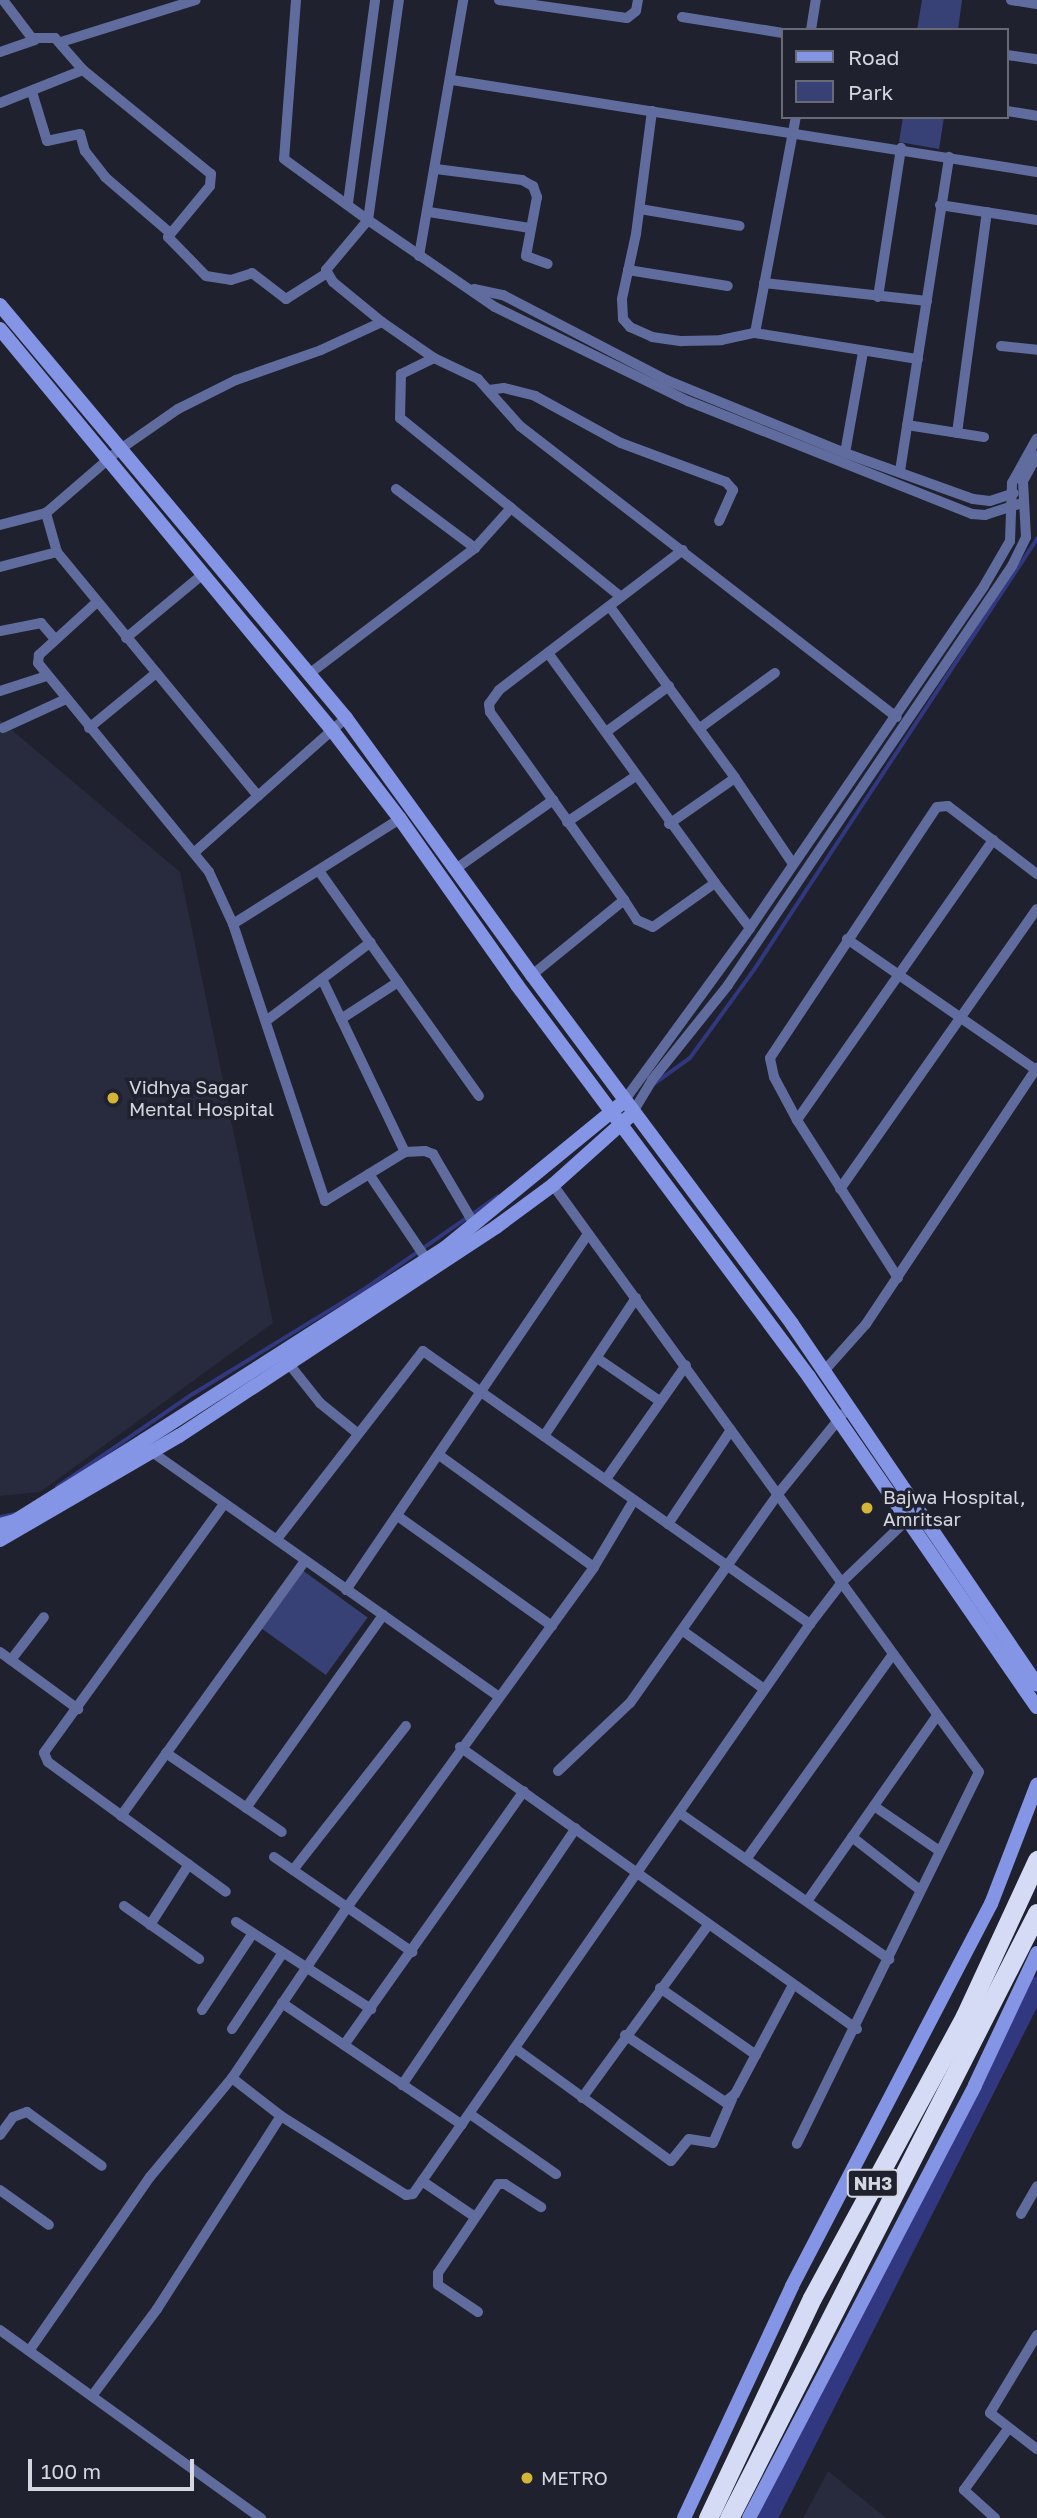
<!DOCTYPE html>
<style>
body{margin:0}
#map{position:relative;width:1037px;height:2518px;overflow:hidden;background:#1f212e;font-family:"Golos Text",sans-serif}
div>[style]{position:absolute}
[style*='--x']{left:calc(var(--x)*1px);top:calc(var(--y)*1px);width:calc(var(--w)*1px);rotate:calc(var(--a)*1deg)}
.built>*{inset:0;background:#272b3d}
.green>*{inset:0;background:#384176;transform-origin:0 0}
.stream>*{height:3.5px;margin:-1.75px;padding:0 1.75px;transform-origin:1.75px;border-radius:1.75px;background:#31387f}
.river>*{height:19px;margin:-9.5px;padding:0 9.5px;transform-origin:9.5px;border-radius:9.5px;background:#31387f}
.street>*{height:10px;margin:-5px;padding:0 5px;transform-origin:5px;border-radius:5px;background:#616c9e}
.secondary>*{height:14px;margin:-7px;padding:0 7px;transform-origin:7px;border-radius:7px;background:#8595e6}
.highway>*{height:19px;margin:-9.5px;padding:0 9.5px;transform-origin:9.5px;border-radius:9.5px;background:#d5dbf5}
.dots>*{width:19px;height:19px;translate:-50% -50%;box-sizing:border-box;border:4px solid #1f212e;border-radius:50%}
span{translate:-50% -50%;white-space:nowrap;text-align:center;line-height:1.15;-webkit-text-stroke:7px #1f212e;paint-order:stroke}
.shield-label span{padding:2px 5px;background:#1f212e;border:2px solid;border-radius:5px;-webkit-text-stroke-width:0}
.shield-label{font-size:18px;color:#d5d7e0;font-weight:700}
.poi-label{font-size:19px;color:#d5d7e0}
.left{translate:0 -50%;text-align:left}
.legend{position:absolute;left:781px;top:28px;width:228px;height:91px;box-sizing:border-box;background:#1f212e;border:2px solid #686a75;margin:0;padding:9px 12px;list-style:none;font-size:21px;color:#d5d7e0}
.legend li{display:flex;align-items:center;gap:14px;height:35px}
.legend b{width:35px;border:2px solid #686a75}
.scale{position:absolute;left:28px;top:2459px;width:166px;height:32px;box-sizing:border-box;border:4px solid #d5d7e0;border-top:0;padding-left:9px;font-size:21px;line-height:24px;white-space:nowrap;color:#d5d7e0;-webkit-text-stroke:5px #1f212e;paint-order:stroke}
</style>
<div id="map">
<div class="built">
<i style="clip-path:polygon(0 720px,180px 872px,273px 1323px,40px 1492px,0 1496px)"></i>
<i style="clip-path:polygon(828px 2471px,886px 2518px,803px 2518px)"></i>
</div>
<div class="green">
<i style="clip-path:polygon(922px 0,962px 0,958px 30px,917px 30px)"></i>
<i style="clip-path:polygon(903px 117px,944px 117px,939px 149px,899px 142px)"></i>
<i style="left:298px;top:1567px;width:86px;height:71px;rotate:36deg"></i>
</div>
<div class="stream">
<i style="--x:654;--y:1084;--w:44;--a:-35.8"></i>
<i style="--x:690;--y:1058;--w:109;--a:-54"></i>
<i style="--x:754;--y:970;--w:516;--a:-56.71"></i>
<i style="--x:57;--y:1487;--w:165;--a:-34.4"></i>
<i style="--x:193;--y:1394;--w:203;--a:-31.5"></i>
<i style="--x:366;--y:1288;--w:160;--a:-34.8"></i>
<i style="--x:0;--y:1517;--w:15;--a:-11"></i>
</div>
<div class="river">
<i style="--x:767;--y:2518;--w:597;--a:-63.13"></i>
</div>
<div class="street">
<i style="--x:3;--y:0;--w:48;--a:52.7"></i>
<i style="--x:32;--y:38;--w:23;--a:0"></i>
<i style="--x:55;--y:38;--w:43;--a:48.8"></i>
<i style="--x:296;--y:0;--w:159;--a:94.3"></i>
<i style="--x:284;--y:159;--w:104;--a:36"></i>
<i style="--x:368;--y:220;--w:154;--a:34.4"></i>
<i style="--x:495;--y:307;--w:215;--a:26"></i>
<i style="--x:688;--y:401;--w:306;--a:21.7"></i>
<i style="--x:972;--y:514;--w:13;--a:4"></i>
<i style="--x:985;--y:515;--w:39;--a:-18"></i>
<i style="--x:499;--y:0;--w:129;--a:8"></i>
<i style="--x:627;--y:18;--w:11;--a:-38"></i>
<i style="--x:636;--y:11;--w:11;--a:-80"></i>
<i style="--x:1011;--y:0;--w:26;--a:9"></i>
<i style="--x:682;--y:17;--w:102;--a:9"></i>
<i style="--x:811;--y:30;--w:30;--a:-81"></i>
<i style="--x:61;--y:42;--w:141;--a:-17.3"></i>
<i style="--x:0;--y:52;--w:37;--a:-19"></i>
<i style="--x:1007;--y:55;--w:30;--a:8"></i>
<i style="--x:452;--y:80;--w:592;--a:8.94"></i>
<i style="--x:32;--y:92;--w:51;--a:73"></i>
<i style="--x:47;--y:141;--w:34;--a:-12"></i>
<i style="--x:80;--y:134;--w:18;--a:74"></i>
<i style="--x:85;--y:151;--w:33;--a:52"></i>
<i style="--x:105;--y:177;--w:86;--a:40.7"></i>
<i style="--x:0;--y:103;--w:89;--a:-21.7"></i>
<i style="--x:83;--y:70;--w:165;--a:39.1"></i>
<i style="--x:211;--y:174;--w:12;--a:95"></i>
<i style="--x:210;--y:186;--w:66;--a:129.5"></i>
<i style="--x:168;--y:237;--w:54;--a:45.7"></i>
<i style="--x:206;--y:276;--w:25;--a:9"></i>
<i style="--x:231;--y:280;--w:22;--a:-18"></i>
<i style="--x:252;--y:273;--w:43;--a:37.4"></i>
<i style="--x:286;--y:299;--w:49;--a:-32.4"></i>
<i style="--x:652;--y:111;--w:124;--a:97.4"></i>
<i style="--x:636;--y:234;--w:66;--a:102.2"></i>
<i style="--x:622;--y:299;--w:20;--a:87"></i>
<i style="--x:623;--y:319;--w:11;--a:49"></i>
<i style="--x:630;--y:327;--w:24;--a:24"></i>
<i style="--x:652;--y:337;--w:30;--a:8"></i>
<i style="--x:682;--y:341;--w:39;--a:-1"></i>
<i style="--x:721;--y:340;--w:35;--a:-12"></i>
<i style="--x:755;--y:333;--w:165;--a:9.1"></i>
<i style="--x:1007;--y:111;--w:30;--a:9"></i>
<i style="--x:436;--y:169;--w:87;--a:7.3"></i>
<i style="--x:522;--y:180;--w:13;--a:29"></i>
<i style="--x:533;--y:186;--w:12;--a:70"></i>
<i style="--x:537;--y:197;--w:60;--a:100.6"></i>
<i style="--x:526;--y:256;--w:23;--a:20"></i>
<i style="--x:348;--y:203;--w:205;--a:-82.4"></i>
<i style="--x:940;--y:205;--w:98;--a:8.8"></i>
<i style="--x:640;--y:209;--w:101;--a:9.6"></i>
<i style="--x:429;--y:212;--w:102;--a:9"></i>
<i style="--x:419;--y:256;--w:260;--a:-80.2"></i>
<i style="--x:628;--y:270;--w:101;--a:9.1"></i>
<i style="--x:764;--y:283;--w:164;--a:6.3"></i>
<i style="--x:474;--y:289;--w:30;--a:12"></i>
<i style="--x:503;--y:295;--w:184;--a:27.5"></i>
<i style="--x:666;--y:380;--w:193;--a:22.2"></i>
<i style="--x:845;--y:453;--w:136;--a:19.8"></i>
<i style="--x:973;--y:499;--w:17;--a:7"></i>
<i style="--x:990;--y:501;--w:25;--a:-18"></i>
<i style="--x:878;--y:297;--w:151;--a:-81.2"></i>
<i style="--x:382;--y:322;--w:63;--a:-140.8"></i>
<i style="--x:333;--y:282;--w:14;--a:-120"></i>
<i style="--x:326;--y:270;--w:65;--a:-50"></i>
<i style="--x:368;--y:220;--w:222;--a:-82"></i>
<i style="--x:755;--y:333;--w:220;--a:-79.3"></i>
<i style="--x:1001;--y:346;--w:36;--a:6"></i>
<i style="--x:434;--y:358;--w:37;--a:154"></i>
<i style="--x:401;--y:374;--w:44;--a:91.3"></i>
<i style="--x:400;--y:418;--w:143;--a:39"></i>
<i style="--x:489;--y:390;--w:15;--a:-8"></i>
<i style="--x:504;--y:388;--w:32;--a:14"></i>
<i style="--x:535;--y:396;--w:98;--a:28.7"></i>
<i style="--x:621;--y:443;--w:112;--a:20.4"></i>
<i style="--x:726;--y:482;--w:11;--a:49"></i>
<i style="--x:733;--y:490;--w:34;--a:114"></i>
<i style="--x:907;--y:425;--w:78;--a:8.9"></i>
<i style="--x:957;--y:433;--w:223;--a:-82.3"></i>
<i style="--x:845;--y:453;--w:103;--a:-79.9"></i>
<i style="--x:900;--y:471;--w:318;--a:-81.1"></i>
<i style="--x:396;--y:489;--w:99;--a:36.8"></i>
<i style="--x:0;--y:525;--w:48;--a:-14.6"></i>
<i style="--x:0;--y:567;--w:59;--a:-14.7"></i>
<i style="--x:97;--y:602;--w:79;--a:137.6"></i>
<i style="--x:39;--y:655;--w:8;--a:97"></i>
<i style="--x:38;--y:663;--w:270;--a:50.7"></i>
<i style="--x:209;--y:872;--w:57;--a:65.2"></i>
<i style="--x:233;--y:924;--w:292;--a:71.6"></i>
<i style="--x:325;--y:1201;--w:94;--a:-31.5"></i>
<i style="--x:405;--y:1152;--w:20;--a:-3"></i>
<i style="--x:425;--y:1151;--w:9;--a:21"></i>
<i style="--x:433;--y:1154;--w:81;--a:59.6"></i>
<i style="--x:610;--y:607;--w:212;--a:53.8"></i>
<i style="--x:0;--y:631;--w:42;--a:-11"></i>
<i style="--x:41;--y:623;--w:21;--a:49"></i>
<i style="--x:126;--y:638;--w:100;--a:-39.7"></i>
<i style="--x:548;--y:653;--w:284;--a:54"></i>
<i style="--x:309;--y:674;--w:208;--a:-37.2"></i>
<i style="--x:475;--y:548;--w:54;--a:-48"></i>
<i style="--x:511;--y:508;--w:141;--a:39"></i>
<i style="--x:0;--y:691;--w:49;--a:-17.7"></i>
<i style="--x:3;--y:728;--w:69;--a:-24.7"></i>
<i style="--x:89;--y:728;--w:87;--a:-39.4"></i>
<i style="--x:700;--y:728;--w:93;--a:-36.3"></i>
<i style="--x:606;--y:732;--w:78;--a:-36.1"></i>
<i style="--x:258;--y:796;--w:316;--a:-129.5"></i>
<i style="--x:57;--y:552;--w:41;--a:-105.8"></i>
<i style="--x:46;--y:513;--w:96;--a:-40.8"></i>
<i style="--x:119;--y:450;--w:72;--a:-34.8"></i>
<i style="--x:178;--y:409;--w:65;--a:-26.6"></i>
<i style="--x:236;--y:380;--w:90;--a:-19.4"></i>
<i style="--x:321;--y:350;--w:67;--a:-24.7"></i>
<i style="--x:382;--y:322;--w:63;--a:34.7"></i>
<i style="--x:434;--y:358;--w:49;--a:25.5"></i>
<i style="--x:478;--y:379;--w:63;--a:48.2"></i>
<i style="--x:520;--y:426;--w:476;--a:37.7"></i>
<i style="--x:567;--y:822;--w:83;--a:-33.7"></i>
<i style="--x:669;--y:824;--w:80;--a:-34.9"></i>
<i style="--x:735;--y:778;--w:104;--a:56"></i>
<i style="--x:196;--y:851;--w:200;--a:-41.6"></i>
<i style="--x:457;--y:868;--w:118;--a:-35.3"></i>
<i style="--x:319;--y:871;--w:276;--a:54.6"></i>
<i style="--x:624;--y:900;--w:24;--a:57"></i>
<i style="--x:637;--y:920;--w:17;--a:24"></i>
<i style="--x:653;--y:927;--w:76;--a:-35.4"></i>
<i style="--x:715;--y:883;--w:57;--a:52.1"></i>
<i style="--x:233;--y:924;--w:197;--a:-32.2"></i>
<i style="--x:847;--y:939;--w:230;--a:34.7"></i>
<i style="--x:532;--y:975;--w:119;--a:-39.2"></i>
<i style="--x:624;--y:900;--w:231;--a:-125.5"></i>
<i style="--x:490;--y:712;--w:8;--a:-97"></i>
<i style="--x:489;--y:704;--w:17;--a:-54"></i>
<i style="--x:499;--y:690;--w:231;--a:-37.3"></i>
<i style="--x:322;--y:979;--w:192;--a:64.4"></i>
<i style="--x:341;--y:1019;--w:68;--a:-33"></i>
<i style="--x:266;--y:1021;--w:131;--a:-37"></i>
<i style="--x:624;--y:1101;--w:214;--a:-53.9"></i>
<i style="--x:750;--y:928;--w:414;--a:-55.6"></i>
<i style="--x:984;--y:586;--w:52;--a:-60"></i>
<i style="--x:1010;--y:541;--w:58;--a:-88"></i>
<i style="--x:1012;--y:483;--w:51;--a:-60.9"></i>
<i style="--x:633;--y:1112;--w:37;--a:-59"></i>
<i style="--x:652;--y:1080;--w:122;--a:-51.3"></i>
<i style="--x:728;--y:985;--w:506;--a:-55.87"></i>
<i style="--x:1012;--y:566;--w:32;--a:-64"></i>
<i style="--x:1026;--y:537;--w:56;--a:-93.1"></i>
<i style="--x:1023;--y:481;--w:29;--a:-61"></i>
<i style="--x:797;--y:1120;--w:342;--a:-55"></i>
<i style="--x:369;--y:1174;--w:104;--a:56"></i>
<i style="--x:553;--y:1185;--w:725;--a:54.03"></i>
<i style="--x:979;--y:1772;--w:414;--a:116.1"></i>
<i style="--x:840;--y:1189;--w:342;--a:-54.9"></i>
<i style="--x:898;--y:1278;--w:188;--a:-122.6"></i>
<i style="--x:797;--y:1120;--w:49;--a:-118.1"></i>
<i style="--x:774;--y:1077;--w:19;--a:-102"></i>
<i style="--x:770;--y:1058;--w:301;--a:-56.4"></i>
<i style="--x:937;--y:807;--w:11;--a:-5"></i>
<i style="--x:948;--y:806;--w:112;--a:37.4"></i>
<i style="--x:597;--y:1358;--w:74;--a:34.5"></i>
<i style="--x:289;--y:1364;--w:50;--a:51.5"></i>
<i style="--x:320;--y:1403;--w:48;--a:39"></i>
<i style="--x:825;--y:1370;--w:62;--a:-48.3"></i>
<i style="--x:866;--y:1324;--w:308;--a:-56.3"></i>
<i style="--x:544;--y:1436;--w:166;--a:-56.3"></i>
<i style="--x:152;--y:1452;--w:425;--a:35.2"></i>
<i style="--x:439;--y:1455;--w:191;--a:35.9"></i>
<i style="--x:606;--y:1479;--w:139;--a:-54.9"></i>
<i style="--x:224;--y:1504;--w:307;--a:125.9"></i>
<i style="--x:44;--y:1753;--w:10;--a:66"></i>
<i style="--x:48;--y:1762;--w:220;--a:36.1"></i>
<i style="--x:399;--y:1517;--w:188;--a:35.5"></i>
<i style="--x:668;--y:1524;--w:113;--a:-56.2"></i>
<i style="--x:277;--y:1539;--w:238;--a:-52.2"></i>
<i style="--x:423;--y:1351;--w:474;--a:35.2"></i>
<i style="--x:346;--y:1590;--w:430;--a:-55.8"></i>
<i style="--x:683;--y:1631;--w:100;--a:35.6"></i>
<i style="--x:0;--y:1652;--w:97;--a:36.2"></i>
<i style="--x:11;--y:1660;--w:54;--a:-52.5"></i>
<i style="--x:460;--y:1747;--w:487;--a:35.4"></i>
<i style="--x:166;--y:1753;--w:140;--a:34.3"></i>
<i style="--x:558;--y:1771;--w:99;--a:-43.4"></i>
<i style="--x:630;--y:1703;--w:256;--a:-54.7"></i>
<i style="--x:778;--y:1494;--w:103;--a:-50.9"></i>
<i style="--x:874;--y:1806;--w:78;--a:34.5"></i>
<i style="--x:246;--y:1808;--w:237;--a:-54.6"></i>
<i style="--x:681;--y:1814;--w:254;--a:34.9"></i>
<i style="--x:121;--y:1816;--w:313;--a:-54.2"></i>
<i style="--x:852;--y:1837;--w:86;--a:37.9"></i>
<i style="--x:274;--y:1857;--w:168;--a:34.5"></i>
<i style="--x:747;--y:1858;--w:251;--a:-54.4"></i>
<i style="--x:293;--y:1870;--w:183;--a:-51.9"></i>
<i style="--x:808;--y:1900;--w:223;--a:-55"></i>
<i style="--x:124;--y:1906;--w:92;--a:35.2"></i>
<i style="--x:236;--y:1922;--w:161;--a:32.8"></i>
<i style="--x:150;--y:1925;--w:72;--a:-57.4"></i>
<i style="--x:660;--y:1988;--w:117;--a:34.9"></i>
<i style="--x:282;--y:2003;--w:217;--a:34.1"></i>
<i style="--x:202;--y:2010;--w:92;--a:-56.5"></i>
<i style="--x:232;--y:2029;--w:90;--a:-56.3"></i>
<i style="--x:625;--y:2035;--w:120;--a:33.8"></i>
<i style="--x:725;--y:2102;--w:13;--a:-39"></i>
<i style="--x:735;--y:2094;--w:123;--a:-62"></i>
<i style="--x:344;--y:2045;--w:311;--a:-54.7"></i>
<i style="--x:516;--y:2049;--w:191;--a:35.9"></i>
<i style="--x:671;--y:2161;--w:28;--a:-51"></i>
<i style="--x:689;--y:2139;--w:24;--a:9"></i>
<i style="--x:713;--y:2143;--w:48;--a:-66.6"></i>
<i style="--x:232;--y:2078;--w:62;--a:37.8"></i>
<i style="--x:281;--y:2116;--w:148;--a:32.3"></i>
<i style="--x:406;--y:2195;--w:7;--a:-8"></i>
<i style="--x:413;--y:2194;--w:695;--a:-55.14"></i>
<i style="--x:810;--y:1624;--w:54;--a:-52.5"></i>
<i style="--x:843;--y:1581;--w:95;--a:-43.7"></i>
<i style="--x:402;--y:2085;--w:310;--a:-55.9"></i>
<i style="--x:582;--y:2098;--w:215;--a:-53.9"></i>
<i style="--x:470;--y:2114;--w:105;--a:34.9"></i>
<i style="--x:0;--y:2135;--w:22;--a:-54"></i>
<i style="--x:13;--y:2117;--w:15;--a:-20"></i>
<i style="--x:27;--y:2112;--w:92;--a:35.8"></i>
<i style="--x:422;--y:2181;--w:64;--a:34.2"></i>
<i style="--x:0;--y:2190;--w:60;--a:35.5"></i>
<i style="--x:1021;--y:2214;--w:32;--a:-60"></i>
<i style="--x:478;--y:2312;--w:48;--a:-146"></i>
<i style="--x:438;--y:2285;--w:12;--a:-90"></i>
<i style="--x:438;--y:2273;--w:107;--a:-56"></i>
<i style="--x:498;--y:2184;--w:7;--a:0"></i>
<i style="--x:505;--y:2184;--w:43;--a:32.6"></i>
<i style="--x:0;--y:2330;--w:322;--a:35.8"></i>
<i style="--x:1037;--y:2335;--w:91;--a:121.1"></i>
<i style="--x:990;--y:2413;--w:59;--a:37.5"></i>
<i style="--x:29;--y:2351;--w:212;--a:-55.2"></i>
<i style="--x:150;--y:2177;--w:129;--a:-50.4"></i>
<i style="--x:232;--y:2078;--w:207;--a:-56"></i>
<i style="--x:348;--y:1906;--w:419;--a:-54"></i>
<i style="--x:594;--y:1567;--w:78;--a:-59.2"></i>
<i style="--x:92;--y:2396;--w:109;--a:-53.2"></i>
<i style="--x:157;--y:2309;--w:229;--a:-57.3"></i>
<i style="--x:995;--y:2518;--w:42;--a:-137.9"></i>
<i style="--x:964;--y:2490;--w:75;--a:-54.2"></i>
</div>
<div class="secondary">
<i style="--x:0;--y:305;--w:539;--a:50.04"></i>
<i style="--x:346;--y:718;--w:317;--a:54.1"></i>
<i style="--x:532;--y:975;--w:435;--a:53.3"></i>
<i style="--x:792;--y:1324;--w:436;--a:55.8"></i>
<i style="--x:0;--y:329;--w:521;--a:50.38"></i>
<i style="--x:332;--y:730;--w:112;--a:52.6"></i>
<i style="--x:400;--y:819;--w:203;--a:54.8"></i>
<i style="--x:517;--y:985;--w:489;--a:53.3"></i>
<i style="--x:809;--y:1377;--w:401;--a:55.4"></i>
<i style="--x:0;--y:1525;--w:16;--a:-15"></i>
<i style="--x:15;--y:1521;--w:151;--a:-32"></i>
<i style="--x:143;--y:1441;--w:358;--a:-32.6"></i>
<i style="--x:445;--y:1248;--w:226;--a:-39.3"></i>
<i style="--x:0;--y:1540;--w:207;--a:-30.2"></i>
<i style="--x:179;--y:1436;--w:380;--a:-33.4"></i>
<i style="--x:496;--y:1227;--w:71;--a:-36.4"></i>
<i style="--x:553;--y:1185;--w:103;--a:-41.9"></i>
<i style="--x:684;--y:2518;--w:256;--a:-65"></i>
<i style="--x:792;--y:2286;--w:431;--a:-62.5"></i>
<i style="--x:991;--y:1904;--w:128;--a:-68.9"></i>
<i style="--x:749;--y:2518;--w:488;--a:-62.4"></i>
<i style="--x:975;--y:2085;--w:146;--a:-64.8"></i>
</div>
<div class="highway">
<i style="--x:708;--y:2518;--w:243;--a:-64.7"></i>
<i style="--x:812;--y:2298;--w:321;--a:-61.5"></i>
<i style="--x:965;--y:2016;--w:172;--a:-65.2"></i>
<i style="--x:729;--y:2518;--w:679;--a:-63.02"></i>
</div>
<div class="dots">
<i style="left:113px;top:1098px;background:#d5b535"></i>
<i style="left:867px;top:1508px;background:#d5b535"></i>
<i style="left:527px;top:2478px;background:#d5b535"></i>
</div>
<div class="shield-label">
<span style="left:873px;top:2183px">NH3</span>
</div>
<div class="poi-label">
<span class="left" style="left:129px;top:1098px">Vidhya Sagar<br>Mental Hospital</span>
<span class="left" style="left:883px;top:1508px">Bajwa Hospital,<br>Amritsar</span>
<span class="left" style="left:541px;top:2478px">METRO</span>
</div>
<ul class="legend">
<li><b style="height:9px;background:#8595e6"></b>Road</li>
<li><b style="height:19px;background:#384176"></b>Park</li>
</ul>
<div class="scale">100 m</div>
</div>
